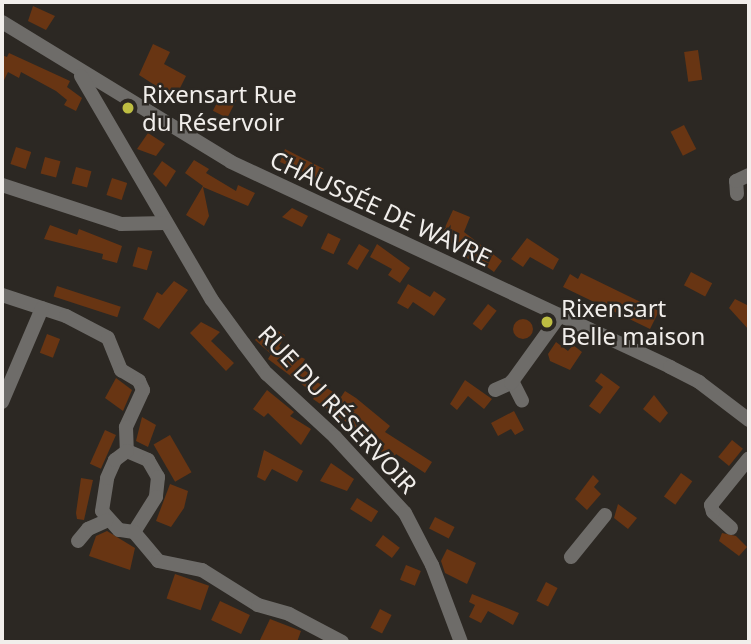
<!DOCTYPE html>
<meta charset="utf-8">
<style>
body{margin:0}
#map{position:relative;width:751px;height:644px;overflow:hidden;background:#2c2823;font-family:"Noto Sans",sans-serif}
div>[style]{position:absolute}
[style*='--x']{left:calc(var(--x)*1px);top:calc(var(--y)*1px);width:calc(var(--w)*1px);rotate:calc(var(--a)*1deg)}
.building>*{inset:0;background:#683513;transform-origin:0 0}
.round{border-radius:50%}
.minor>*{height:14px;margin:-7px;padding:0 7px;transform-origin:7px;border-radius:7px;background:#6e6c69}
.dots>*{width:19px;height:19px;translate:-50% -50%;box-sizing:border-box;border:4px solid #2c2823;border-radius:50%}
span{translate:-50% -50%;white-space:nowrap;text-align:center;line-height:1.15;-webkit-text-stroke:5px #2c2823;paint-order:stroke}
.poi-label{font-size:24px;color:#f1eeeb}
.left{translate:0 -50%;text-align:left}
.street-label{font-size:24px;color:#f1eeeb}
.frame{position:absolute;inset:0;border:4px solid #f1eeeb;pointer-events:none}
</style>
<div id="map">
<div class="building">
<i style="clip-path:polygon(33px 6px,55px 16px,46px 30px,28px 21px)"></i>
<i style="clip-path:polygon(153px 44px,170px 52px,164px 64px,186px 76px,175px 98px,139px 75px)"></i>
<i style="left:698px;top:50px;width:30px;height:14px;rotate:82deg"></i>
<i style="clip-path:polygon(9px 53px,70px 81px,67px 87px,82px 98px,76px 111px,64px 105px,67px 100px,56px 91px,21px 72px,19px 78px,8px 72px,2px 84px,2px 55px,7px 57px)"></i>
<i style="left:222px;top:93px;width:16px;height:20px;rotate:27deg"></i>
<i style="left:684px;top:125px;width:27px;height:15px;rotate:63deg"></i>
<i style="clip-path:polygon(148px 133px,165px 144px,156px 156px,137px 149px)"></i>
<i style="left:16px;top:147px;width:16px;height:18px;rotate:18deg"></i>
<i style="clip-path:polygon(285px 149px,324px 169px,319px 179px,280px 162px)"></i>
<i style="left:45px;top:157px;width:16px;height:17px;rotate:15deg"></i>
<i style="clip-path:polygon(194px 160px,209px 169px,206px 173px,236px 191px,238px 185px,255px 193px,248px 206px,203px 187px,209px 216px,204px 226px,186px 215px,203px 186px,185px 173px)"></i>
<i style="clip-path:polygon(162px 161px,176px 171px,166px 187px,153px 174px)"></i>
<i style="left:76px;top:167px;width:16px;height:17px;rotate:15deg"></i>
<i style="left:112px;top:178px;width:16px;height:18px;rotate:18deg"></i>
<i style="clip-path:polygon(292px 208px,308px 216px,302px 227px,282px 217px)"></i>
<i style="clip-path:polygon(453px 210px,470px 217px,464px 232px,502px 261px,494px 272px,473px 257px,470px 260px,463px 255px,467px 249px,440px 238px)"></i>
<i style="clip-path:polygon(50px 225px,77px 235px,79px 229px,122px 246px,117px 263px,102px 259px,103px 254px,44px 239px)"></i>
<i style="left:328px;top:233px;width:14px;height:17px;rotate:25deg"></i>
<i style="clip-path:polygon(527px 238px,559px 259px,553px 270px,530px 257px,523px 267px,511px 259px)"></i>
<i style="left:359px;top:244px;width:12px;height:23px;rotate:31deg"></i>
<i style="clip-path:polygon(377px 244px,410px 268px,400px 283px,388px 275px,392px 269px,370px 257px)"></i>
<i style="left:138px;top:247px;width:15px;height:20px;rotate:16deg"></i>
<i style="left:691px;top:272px;width:24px;height:15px;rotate:28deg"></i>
<i style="clip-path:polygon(581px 273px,659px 311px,650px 329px,563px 287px,570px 274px,578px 279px)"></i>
<i style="clip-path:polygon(174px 281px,188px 290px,159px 329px,143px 319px,157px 292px,162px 295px)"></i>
<i style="clip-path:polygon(408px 284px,430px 297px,434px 291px,446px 299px,434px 316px,413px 302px,408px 309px,397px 303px)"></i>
<i style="left:57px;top:286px;width:67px;height:11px;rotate:18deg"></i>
<i style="clip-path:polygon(735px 299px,749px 306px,749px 330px,729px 308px)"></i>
<i style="left:488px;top:304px;width:11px;height:25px;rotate:38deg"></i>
<i class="round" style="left:513px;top:319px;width:20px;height:20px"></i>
<i style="clip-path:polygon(201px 322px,220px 332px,211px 341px,234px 363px,226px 371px,190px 333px)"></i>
<i style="clip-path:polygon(278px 331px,285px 335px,279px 347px,305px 359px,300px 368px,319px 379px,317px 382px,341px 397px,345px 391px,356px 398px,390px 426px,385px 432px,432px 462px,425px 473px,396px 454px,392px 460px,381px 452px,384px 448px,313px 399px,316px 395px,268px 359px,271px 354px,255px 340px,262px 332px,273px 341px)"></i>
<i style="left:47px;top:334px;width:14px;height:20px;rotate:21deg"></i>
<i style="clip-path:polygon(556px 342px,568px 351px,573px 345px,582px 352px,570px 370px,550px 361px,548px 354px)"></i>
<i style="clip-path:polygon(601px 373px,620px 387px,600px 414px,589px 406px,603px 387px,595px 381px)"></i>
<i style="clip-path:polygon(116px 378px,132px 390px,123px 411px,105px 398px)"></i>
<i style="clip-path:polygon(465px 380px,492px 399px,484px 409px,468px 396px,457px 410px,450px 404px)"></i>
<i style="clip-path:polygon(267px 390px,294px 412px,290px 416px,311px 429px,301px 445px,268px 413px,264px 417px,253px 409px)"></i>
<i style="clip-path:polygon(654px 395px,668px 413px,660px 423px,643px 409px)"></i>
<i style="clip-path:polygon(514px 411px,524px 430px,515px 435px,511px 429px,498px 436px,491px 423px)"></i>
<i style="clip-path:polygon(142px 417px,156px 425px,148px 447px,136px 441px)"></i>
<i style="left:105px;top:430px;width:12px;height:37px;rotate:24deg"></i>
<i style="left:170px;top:435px;width:43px;height:19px;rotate:60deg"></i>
<i style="left:732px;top:440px;width:14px;height:22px;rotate:39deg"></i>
<i style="clip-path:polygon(264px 450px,303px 471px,297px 482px,272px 469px,265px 481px,257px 477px)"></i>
<i style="clip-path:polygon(331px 463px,354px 479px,347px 491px,320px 481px)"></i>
<i style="left:681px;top:473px;width:14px;height:29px;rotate:36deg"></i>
<i style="clip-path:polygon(593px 475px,599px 481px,594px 487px,601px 494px,587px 510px,575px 499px)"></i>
<i style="clip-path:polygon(81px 478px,93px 480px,84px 520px,77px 519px,76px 513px)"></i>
<i style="clip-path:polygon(170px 484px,188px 491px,184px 508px,171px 527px,156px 521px)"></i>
<i style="left:357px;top:498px;width:25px;height:13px;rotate:32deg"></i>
<i style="clip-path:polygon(618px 504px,637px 518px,628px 529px,614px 518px)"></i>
<i style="left:435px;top:517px;width:22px;height:13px;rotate:27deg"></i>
<i style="clip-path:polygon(107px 531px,135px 548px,130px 570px,89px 556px,96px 536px)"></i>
<i style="clip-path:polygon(722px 533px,736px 536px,747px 547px,739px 556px,719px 541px)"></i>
<i style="left:383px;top:535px;width:21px;height:13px;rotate:37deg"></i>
<i style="clip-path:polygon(447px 549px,476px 563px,467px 584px,445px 573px,441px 561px)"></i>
<i style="left:406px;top:565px;width:16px;height:16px;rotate:22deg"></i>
<i style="left:175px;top:574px;width:36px;height:26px;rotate:19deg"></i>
<i style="left:546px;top:582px;width:13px;height:21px;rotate:27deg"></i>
<i style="clip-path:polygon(472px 594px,519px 613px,513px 625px,488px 611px,481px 623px,469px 617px,475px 605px,469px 602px)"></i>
<i style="left:220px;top:601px;width:33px;height:21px;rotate:25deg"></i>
<i style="left:380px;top:609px;width:13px;height:21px;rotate:27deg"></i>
<i style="clip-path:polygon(270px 619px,301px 631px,297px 642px,259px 642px)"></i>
</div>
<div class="minor">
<i style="--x:2;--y:22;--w:268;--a:31.4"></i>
<i style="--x:231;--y:162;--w:485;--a:25"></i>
<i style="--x:670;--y:367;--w:33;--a:27"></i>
<i style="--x:699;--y:382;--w:63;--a:37.2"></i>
<i style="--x:81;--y:76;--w:259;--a:59.7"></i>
<i style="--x:212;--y:300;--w:54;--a:54"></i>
<i style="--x:244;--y:344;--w:38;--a:53"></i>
<i style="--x:267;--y:374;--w:93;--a:42.8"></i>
<i style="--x:335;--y:437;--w:103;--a:47.4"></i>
<i style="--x:405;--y:513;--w:59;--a:62.6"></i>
<i style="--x:432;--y:565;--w:82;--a:69.4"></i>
<i style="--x:2;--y:185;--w:125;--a:18.1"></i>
<i style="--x:121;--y:224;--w:44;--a:-1.3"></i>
<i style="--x:737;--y:194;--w:13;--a:-94"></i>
<i style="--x:736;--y:181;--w:14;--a:-25"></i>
<i style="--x:2;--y:295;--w:67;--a:18.2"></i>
<i style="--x:66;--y:316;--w:47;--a:27.6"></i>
<i style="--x:108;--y:338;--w:35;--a:68"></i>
<i style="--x:121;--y:370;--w:21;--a:31"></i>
<i style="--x:139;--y:381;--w:10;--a:66"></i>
<i style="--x:143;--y:390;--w:41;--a:114.7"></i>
<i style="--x:126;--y:427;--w:24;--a:88"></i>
<i style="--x:512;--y:381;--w:22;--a:63"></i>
<i style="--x:495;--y:390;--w:17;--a:-24"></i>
<i style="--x:511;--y:383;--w:84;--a:-54.2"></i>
<i style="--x:2;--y:402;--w:102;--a:-66.9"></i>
<i style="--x:127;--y:451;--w:23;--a:23"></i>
<i style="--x:148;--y:460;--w:20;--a:60"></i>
<i style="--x:158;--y:477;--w:20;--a:96"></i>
<i style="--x:156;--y:497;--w:41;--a:122.2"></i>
<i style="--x:134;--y:532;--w:15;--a:-172"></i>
<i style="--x:119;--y:530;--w:25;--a:-132"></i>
<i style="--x:102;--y:511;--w:33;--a:-81"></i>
<i style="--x:107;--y:478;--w:20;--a:-66"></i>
<i style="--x:115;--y:460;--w:15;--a:-37"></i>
<i style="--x:731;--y:528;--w:24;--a:-138"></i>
<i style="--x:713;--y:512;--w:7;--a:-106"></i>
<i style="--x:711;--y:505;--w:60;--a:-51"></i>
<i style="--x:134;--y:532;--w:38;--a:50"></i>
<i style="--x:158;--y:561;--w:45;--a:11.6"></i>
<i style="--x:202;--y:570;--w:66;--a:32"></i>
<i style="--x:258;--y:605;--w:32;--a:16"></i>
<i style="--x:289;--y:614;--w:60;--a:27.8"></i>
<i style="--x:78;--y:541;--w:16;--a:-50"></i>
<i style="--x:88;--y:529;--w:20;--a:-24"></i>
<i style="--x:571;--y:557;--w:54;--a:-51"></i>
</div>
<div class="dots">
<i style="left:128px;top:108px;background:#bebe42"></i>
<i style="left:547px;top:322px;background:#bebe42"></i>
</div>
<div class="poi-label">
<span class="left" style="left:142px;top:108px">Rixensart Rue<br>du Réservoir</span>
<span class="left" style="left:561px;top:322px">Rixensart<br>Belle maison</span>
</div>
<div class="street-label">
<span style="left:381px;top:208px;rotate:25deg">CHAUSSÉE DE WAVRE</span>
<span style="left:338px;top:409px;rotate:47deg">RUE DU RÉSERVOIR</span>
</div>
<div class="frame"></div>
</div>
